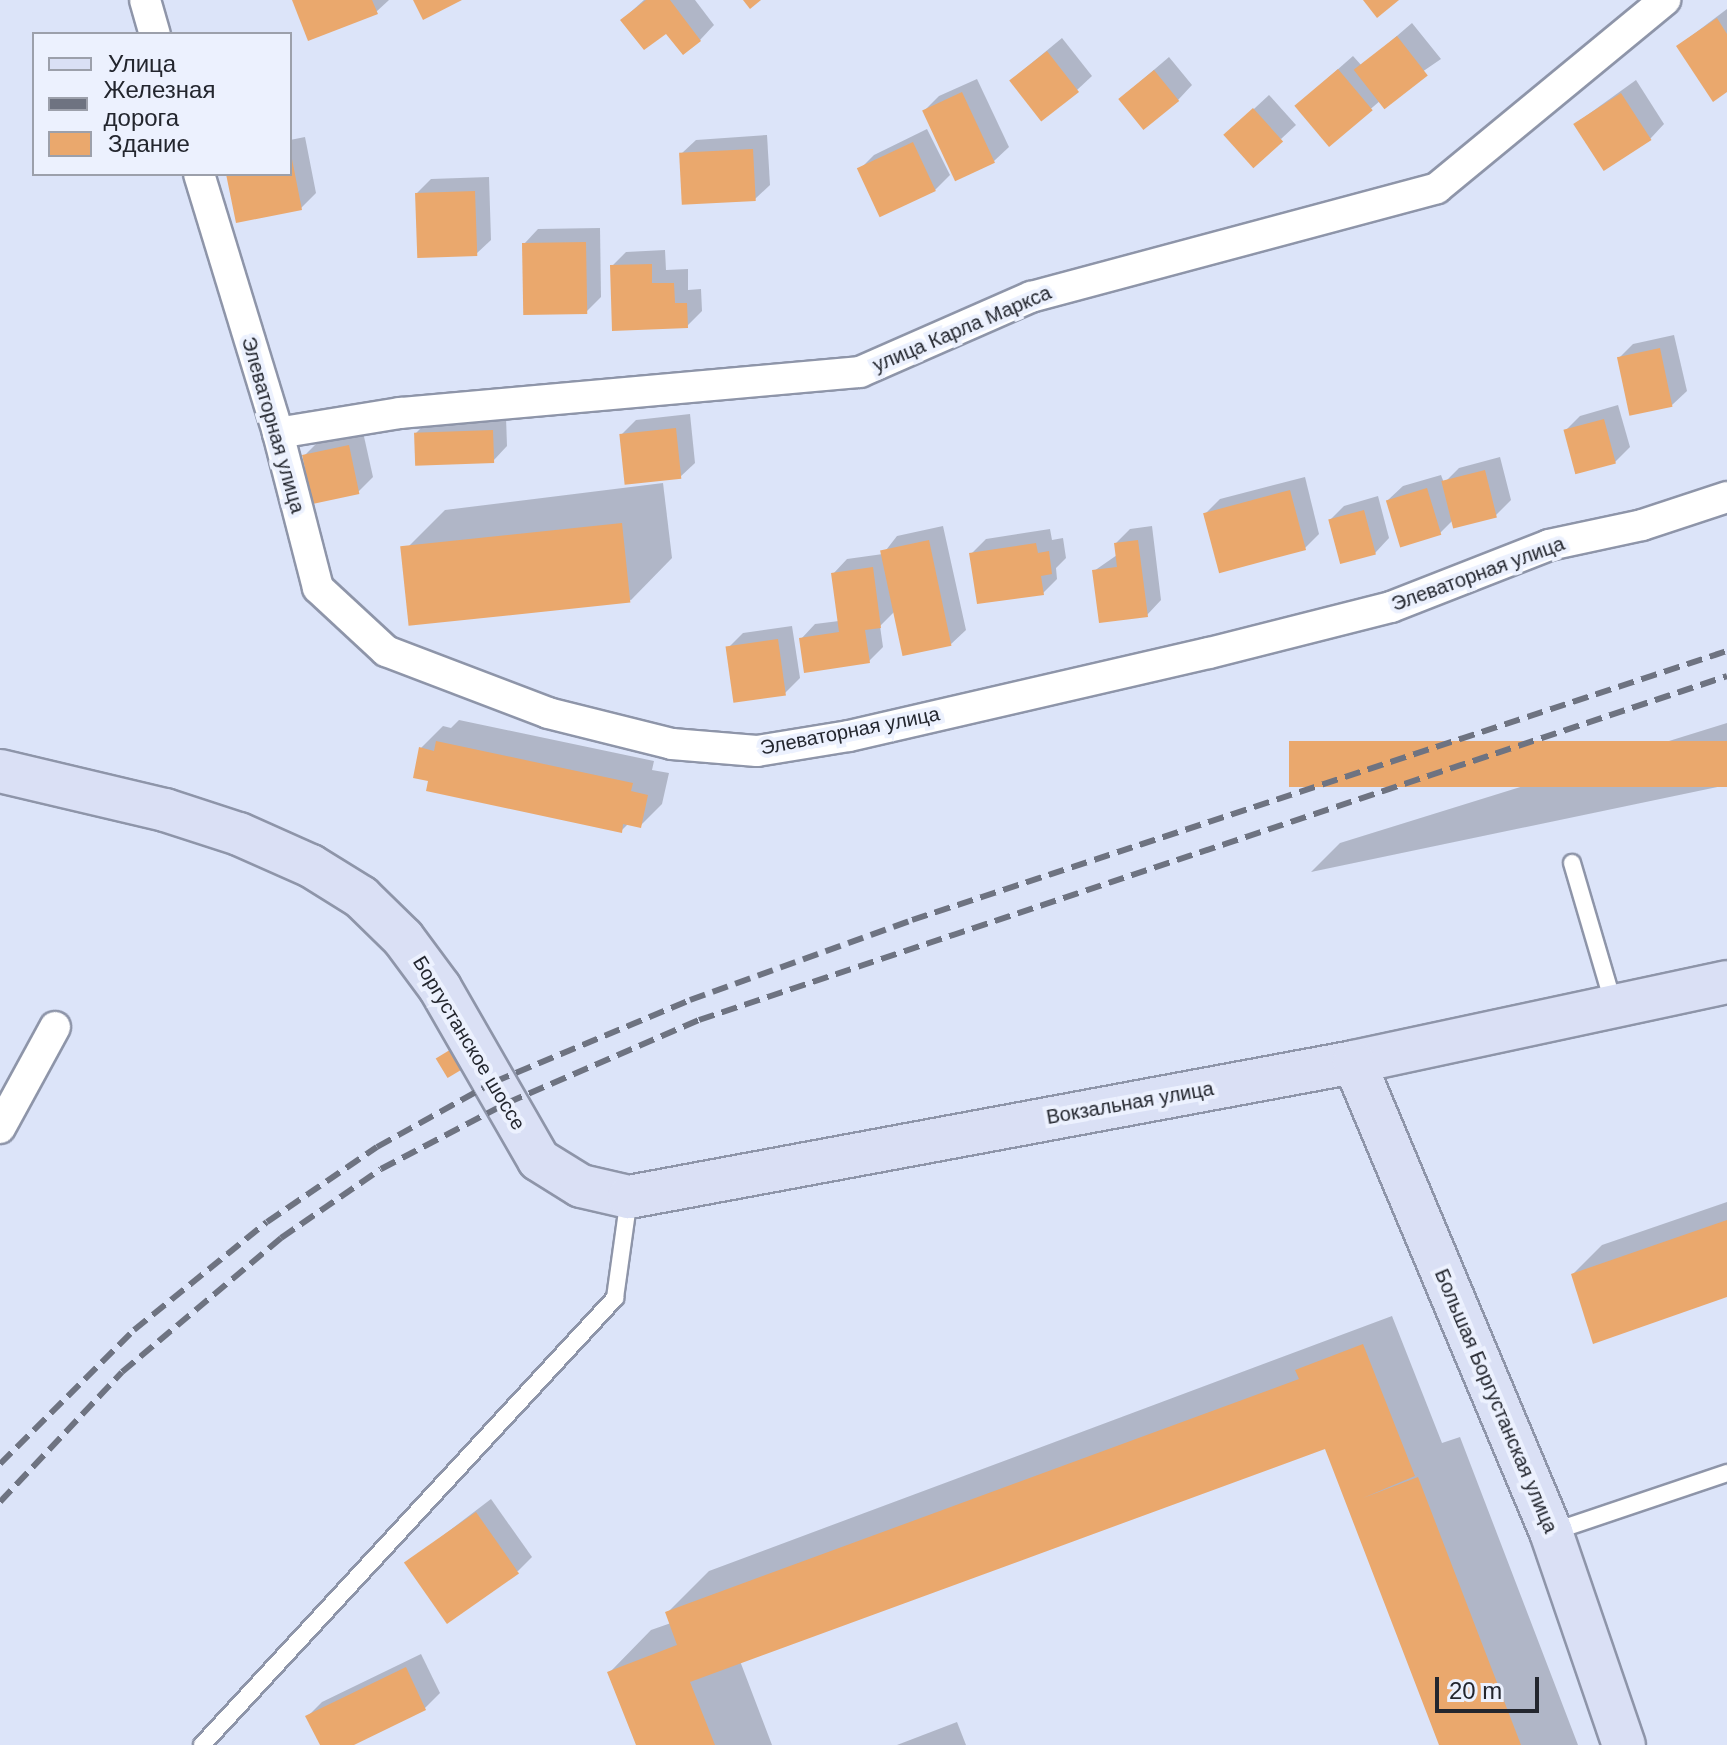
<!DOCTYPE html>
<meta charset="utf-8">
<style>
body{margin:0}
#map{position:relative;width:1727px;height:1745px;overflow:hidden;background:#dce4f9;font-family:Arial,sans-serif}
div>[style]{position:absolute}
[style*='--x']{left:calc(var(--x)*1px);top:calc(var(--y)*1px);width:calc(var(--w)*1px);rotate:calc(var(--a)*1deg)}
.shadow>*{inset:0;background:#0003}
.building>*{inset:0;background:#eaa86d;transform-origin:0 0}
.roads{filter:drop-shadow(2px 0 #8e95a9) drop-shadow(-2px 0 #8e95a9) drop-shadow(0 2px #8e95a9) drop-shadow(0 -2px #8e95a9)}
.lane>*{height:16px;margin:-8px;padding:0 8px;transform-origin:8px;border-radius:8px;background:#fff}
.street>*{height:30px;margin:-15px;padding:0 15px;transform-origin:15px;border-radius:15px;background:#fff}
.secondary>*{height:42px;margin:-21px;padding:0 21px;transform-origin:21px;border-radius:21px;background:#dae0f5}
.rail>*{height:6px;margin-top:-3px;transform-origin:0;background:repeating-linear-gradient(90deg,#6e7381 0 16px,transparent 0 24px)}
span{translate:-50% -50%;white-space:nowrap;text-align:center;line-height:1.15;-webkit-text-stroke:8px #ecf1fe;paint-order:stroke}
.street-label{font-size:20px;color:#23262e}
.legend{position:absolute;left:32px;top:32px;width:260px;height:144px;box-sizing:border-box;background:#ecf1fe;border:2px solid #9ca0ab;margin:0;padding:10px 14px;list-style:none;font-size:24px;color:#23262e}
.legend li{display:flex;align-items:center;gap:16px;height:40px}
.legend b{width:40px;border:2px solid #9ca0ab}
.scale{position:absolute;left:1435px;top:1677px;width:104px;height:36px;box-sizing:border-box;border:4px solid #23262e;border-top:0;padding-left:10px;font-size:24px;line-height:28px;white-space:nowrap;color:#23262e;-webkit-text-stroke:6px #ecf1fe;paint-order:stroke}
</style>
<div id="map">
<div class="shadow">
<i style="clip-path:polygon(294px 0,389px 0,376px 12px)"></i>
<i style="clip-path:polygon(644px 0,695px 0,714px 25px,700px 40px,622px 20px)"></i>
<i style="clip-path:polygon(1727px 9px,1727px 90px,1678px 46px)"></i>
<i style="clip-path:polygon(1412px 23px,1441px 59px,1381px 100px,1330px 144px,1312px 92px,1353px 56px,1362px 66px)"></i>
<i style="clip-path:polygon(1062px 38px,1092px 76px,1077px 90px,1011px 80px)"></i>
<i style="clip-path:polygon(1169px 57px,1192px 85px,1178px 100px,1121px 98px)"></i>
<i style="clip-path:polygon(977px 79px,1009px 147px,994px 161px,924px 111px,939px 96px)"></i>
<i style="clip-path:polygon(1636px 80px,1664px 124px,1650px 139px,1575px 124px)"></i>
<i style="clip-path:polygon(1269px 95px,1296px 125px,1281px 139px,1241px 121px)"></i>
<i style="clip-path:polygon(927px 129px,950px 175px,935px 190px,860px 169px,874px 155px)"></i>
<i style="clip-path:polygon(767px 135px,770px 185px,755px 199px,681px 154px,696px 140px)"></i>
<i style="clip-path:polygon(305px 137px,316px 193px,301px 208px,228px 174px,290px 174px,290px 140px)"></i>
<i style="clip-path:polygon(489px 177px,491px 240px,476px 254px,417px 193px,431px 179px)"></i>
<i style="clip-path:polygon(600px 228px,601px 297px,586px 312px,524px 244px,538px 229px)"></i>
<i style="clip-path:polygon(665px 250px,666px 270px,688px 269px,688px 290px,701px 289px,702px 311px,687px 326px,612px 266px,626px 252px)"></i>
<i style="clip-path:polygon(1674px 335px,1687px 391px,1672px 405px,1619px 358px,1633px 344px)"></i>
<i style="clip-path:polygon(1618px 405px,1630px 447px,1615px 462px,1566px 430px,1580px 416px)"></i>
<i style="clip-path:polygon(690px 414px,695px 463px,680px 477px,621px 435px,636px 420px)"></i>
<i style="clip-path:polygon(506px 417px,507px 446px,493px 461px,416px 433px,431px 418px)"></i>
<i style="clip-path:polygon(363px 432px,373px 477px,358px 492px,305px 455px,319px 441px)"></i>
<i style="clip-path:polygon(1500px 457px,1511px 500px,1496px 515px,1454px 519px,1440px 533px,1388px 500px,1403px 486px,1441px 475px,1444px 483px,1459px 468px)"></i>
<i style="clip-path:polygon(1305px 477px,1319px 534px,1305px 548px,1206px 513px,1220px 499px)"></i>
<i style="clip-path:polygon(663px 483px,672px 558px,631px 600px,403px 552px,445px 510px)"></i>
<i style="clip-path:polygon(1378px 496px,1389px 538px,1375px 553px,1330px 520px,1344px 506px)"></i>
<i style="clip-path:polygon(943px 526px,966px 630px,951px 644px,895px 611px,880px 626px,883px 647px,869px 661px,801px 639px,815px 624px,839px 621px,833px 574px,847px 559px,883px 554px,897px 536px)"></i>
<i style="clip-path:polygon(1152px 526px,1161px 600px,1147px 615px,1094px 571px,1117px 555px,1116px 543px,1130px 529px)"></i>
<i style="clip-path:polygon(1050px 529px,1052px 540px,1063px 538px,1066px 558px,1056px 568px,1057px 579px,1043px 593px,971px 554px,986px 539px)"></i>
<i style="clip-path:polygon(792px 626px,800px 678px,785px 693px,728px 648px,743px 633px)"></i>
<i style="clip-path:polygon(459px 720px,654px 761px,652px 770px,669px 773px,662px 804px,640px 826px,629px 823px,621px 831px,430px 779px,421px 748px,443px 726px,451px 728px)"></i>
<i style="clip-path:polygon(1727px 723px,1727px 785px,1311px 872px,1340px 843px)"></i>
<i style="clip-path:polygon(1727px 1202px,1727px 1295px,1573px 1274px,1602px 1245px)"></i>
<i style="clip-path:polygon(1392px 1316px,1442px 1443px,1460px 1437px,1578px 1745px,1442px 1745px,1326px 1445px,740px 1661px,772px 1745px,638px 1745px,610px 1672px,651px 1630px,671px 1623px,667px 1613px,709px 1571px)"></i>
<i style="clip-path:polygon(491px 1499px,532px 1557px,518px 1571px,407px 1563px)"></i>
<i style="clip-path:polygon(421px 1654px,440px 1693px,425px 1708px,349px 1745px,322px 1745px,308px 1716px,322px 1702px)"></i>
<i style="clip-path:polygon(957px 1722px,966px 1745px,897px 1745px)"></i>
</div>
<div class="building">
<i style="clip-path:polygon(292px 0,372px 0,378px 14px,308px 41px)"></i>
<i style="clip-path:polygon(413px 0,462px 0,423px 20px)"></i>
<i style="clip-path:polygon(646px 0,670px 0,701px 41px,683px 55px,666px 34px,644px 50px,620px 20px)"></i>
<i style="clip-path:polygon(743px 0,761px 0,750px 9px)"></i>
<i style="clip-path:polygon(1363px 0,1399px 0,1377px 18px)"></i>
<i style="clip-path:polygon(1717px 18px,1727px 34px,1727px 92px,1713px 102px,1676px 46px)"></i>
<i style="left:1397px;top:36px;width:50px;height:55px;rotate:52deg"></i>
<i style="left:1047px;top:51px;width:52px;height:48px;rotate:52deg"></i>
<i style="left:1338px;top:69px;width:54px;height:57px;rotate:50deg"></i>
<i style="left:1154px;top:70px;width:40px;height:46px;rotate:51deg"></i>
<i style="left:962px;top:92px;width:78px;height:44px;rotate:65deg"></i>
<i style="left:1621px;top:93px;width:56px;height:57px;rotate:57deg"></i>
<i style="left:1253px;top:108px;width:45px;height:40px;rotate:48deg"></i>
<i style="left:913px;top:142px;width:54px;height:62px;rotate:65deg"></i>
<i style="left:753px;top:149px;width:52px;height:74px;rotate:87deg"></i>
<i style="clip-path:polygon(291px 154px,302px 210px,236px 223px,226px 174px,290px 174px)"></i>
<i style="left:475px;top:191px;width:65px;height:60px;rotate:88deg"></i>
<i style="left:586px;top:242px;width:72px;height:64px;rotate:89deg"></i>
<i style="clip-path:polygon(652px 264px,652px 283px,674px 283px,675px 303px,687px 303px,688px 328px,612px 331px,610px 265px)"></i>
<i style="left:1660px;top:348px;width:60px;height:44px;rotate:78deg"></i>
<i style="left:1604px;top:419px;width:46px;height:42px;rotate:75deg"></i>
<i style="left:676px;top:428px;width:51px;height:57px;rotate:84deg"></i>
<i style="left:493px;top:430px;width:33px;height:79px;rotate:88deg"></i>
<i style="left:349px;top:445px;width:50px;height:48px;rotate:78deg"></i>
<i style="left:1485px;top:470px;width:49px;height:45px;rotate:76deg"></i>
<i style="left:1427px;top:488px;width:49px;height:43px;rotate:73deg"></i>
<i style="left:1290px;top:490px;width:62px;height:90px;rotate:75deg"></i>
<i style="left:1364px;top:510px;width:46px;height:37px;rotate:75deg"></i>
<i style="left:622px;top:523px;width:80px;height:223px;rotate:84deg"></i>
<i style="left:929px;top:540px;width:108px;height:50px;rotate:78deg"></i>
<i style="clip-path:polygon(1138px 540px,1148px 617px,1099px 623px,1092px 570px,1117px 567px,1114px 543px)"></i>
<i style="clip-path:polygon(1036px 543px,1038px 553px,1049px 551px,1052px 574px,1041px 576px,1044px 595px,977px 604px,969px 553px)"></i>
<i style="clip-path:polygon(873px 567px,881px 628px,865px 630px,870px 663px,804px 673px,799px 638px,839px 632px,831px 573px)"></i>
<i style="left:778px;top:639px;width:57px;height:53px;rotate:82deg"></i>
<i style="clip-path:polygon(436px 741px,633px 783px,631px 791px,648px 795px,641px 828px,623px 824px,622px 833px,426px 791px,428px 781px,413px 778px,419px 747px,434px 751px)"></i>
<i style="left:1727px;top:741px;width:46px;height:438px;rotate:90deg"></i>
<i style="left:458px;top:1045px;width:23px;height:26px;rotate:59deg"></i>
<i style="clip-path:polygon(1727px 1220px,1727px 1297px,1593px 1344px,1571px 1274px)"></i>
<i style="clip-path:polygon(1363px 1344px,1415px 1476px,1363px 1498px,1418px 1477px,1521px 1745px,1439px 1745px,1325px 1449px,690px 1682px,715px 1745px,636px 1745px,607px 1672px,677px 1645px,665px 1612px,1299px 1379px,1295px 1370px)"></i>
<i style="left:476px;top:1512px;width:75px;height:88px;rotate:55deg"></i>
<i style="clip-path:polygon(406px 1667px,426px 1710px,354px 1745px,320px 1745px,305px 1716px)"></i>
</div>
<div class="roads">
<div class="lane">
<i style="--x:1572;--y:863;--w:149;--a:73.6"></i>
<i style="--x:1552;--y:1532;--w:185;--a:-18.6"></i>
<i style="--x:202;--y:1745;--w:609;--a:-47.26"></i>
<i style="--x:615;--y:1298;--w:102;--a:-82.1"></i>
</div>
<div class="street">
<i style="--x:145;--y:0;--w:35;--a:74"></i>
<i style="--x:199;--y:174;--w:271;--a:73"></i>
<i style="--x:278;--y:433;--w:160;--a:75.5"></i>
<i style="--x:318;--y:588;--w:93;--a:42.8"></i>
<i style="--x:386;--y:651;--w:173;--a:20.9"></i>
<i style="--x:548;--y:713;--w:128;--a:14"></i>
<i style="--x:672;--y:744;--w:85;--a:4.7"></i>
<i style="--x:757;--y:751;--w:93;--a:-9.3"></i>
<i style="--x:849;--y:736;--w:369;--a:-13"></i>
<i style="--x:1209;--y:653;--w:188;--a:-14.2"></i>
<i style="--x:1391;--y:607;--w:170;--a:-21.4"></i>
<i style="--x:1549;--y:545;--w:95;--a:-12.1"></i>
<i style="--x:1642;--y:525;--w:89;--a:-18.2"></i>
<i style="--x:278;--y:433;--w:124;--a:-9.3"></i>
<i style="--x:400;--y:413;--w:462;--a:-5.1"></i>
<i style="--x:860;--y:372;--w:187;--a:-23.7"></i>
<i style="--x:1031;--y:297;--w:420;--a:-15"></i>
<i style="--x:1437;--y:188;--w:296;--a:-39.5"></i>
<i style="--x:0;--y:1128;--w:115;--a:-61.4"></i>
</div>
<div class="secondary">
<i style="--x:0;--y:771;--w:170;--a:13.3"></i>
<i style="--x:165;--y:810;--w:78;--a:18"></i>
<i style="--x:239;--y:834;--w:79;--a:24"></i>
<i style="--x:311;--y:866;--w:59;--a:31.8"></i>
<i style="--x:361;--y:897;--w:59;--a:44.3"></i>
<i style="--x:403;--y:938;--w:62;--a:53.5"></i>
<i style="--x:440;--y:988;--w:198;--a:60.1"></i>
<i style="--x:539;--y:1160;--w:49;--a:31.8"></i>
<i style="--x:581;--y:1186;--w:49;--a:12.9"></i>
<i style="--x:629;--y:1197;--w:737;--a:-10.55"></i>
<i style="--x:1354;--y:1062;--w:381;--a:-12.1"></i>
<i style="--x:1354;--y:1062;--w:510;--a:67.26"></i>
<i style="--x:1551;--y:1532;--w:225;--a:71.1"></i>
</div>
</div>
<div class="rail">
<i style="--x:0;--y:1464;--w:190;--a:-45"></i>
<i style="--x:134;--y:1330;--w:171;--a:-39.1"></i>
<i style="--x:267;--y:1222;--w:133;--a:-34.3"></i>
<i style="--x:377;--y:1147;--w:134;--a:-29.1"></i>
<i style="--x:494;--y:1082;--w:212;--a:-22.7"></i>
<i style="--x:690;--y:1000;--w:236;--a:-19.8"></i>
<i style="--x:912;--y:920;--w:858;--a:-18.27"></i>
<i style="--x:0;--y:1502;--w:178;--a:-46.8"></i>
<i style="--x:122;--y:1372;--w:208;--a:-40.1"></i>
<i style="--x:281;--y:1238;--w:121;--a:-34.6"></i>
<i style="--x:381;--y:1169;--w:142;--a:-27.6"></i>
<i style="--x:507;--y:1103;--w:209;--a:-23.4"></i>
<i style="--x:699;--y:1020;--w:1084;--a:-18.5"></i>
</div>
<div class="street-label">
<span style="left:962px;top:329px;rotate:-23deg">улица Карла Маркса</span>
<span style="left:273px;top:425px;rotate:74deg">Элеваторная улица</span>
<span style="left:1478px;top:574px;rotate:-20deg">Элеваторная улица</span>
<span style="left:850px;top:731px;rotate:-11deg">Элеваторная улица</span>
<span style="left:469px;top:1043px;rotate:59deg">Боргустанское шоссе</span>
<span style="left:1130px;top:1103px;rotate:-10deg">Вокзальная улица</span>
<span style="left:1496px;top:1401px;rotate:67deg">Большая Боргустанская улица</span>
</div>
<ul class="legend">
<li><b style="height:10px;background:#dae0f5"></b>Улица</li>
<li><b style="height:10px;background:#6e7381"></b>Железная дорога</li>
<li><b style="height:22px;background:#eaa86d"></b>Здание</li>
</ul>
<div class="scale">20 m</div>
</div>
